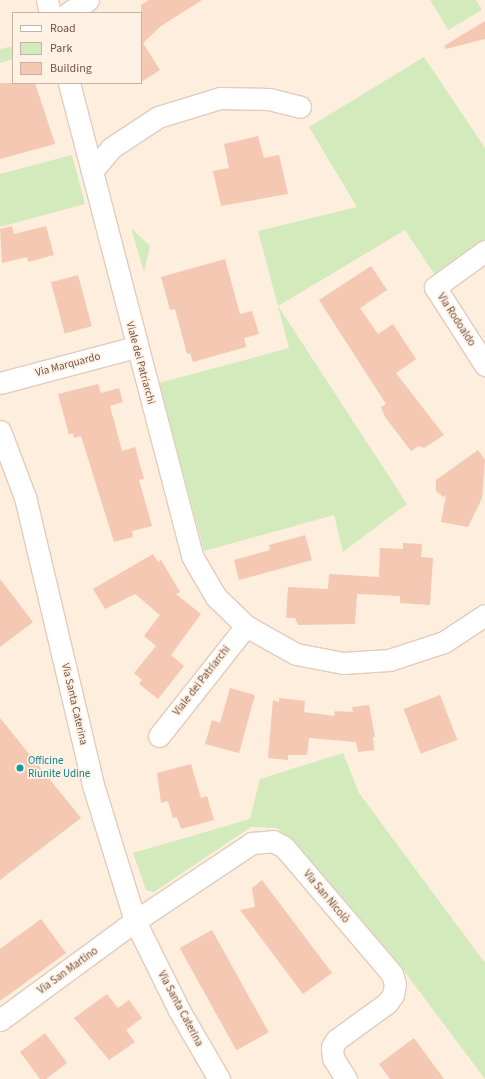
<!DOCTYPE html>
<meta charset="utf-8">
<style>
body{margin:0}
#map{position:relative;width:485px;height:1079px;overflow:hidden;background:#fdeedd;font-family:"Source Sans 3",sans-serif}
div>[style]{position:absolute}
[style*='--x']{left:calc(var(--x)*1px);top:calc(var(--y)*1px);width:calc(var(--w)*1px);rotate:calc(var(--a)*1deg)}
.green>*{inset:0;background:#d3ebbc}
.building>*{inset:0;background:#f4c8b3;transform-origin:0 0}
.roads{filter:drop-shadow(1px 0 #e3cbbc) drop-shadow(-1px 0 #e3cbbc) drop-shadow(0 1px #e3cbbc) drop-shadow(0 -1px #e3cbbc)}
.minor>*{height:21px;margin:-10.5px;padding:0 10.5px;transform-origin:10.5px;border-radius:10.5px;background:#fff}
.dots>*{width:11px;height:11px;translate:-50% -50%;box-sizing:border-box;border:2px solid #fff2e4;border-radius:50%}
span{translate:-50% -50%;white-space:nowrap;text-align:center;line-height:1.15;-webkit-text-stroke:3.5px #fff2e4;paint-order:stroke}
.street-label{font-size:11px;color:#745245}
.culture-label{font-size:11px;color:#0d838f}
.left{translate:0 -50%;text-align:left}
.legend{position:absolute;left:12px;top:12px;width:130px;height:72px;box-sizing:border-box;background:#fff2e4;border:1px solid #c7b2a4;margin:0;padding:5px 7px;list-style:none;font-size:12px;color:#745245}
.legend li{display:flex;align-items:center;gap:8px;height:20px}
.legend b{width:20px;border:1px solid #c7b2a4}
</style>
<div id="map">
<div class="green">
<i style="clip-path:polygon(430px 0,476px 0,482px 10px,448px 30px)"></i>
<i style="clip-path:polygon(13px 46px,13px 59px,0 63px,0 49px)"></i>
<i style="clip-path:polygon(424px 57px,485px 148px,485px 241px,435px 275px,405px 230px,278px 306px,407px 504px,343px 552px,334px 515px,204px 551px,159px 383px,289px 348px,278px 306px,258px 231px,357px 207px,309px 127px)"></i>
<i style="clip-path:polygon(72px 155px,85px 204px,0 227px,0 174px)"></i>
<i style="clip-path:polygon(131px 228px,150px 246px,144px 272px)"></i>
<i style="clip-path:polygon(343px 753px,359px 793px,485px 963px,485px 1079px,396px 960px,291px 839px,277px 828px,251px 827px,154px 892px,146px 890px,133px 853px,250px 819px,260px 779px)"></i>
</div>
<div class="building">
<i style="clip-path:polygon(149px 0,202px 0,161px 26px,143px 43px,160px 70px,141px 82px,141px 5px)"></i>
<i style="clip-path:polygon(485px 21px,485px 39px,446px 49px,444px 46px)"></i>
<i style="clip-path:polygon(0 83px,35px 83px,55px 144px,0 159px)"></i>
<i style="clip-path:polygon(258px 136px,264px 158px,279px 155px,288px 194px,221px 206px,213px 171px,229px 168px,224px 144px)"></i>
<i style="clip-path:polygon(12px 226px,14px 234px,46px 226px,54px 255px,28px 262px,27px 257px,2px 263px,0 229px)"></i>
<i style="clip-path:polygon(225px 259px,240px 314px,252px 311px,259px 334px,244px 338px,246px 347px,193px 362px,190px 353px,187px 354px,175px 309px,170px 310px,161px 277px)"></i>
<i style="clip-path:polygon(371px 266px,387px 290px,360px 308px,378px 334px,393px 324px,416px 359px,396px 373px,444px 435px,424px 448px,419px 446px,411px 451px,385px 417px,381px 407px,386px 404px,319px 300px)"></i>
<i style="left:78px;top:275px;width:53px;height:28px;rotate:75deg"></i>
<i style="clip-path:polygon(98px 384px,101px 393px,119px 388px,123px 402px,110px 406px,122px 451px,135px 447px,144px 479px,139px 480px,152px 526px,132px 531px,133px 537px,114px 542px,81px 436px,74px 438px,73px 433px,69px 435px,58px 394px)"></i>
<i style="clip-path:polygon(478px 450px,485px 460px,482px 498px,468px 527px,441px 522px,446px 495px,443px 497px,436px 491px,436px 480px)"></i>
<i style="clip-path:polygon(305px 535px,312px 560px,239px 580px,234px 560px,270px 550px,269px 545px)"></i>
<i style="clip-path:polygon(403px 543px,422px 544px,421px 557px,433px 558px,430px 605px,400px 603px,400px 596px,357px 594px,355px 624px,298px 625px,295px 618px,286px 618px,288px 587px,328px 589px,329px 574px,379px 577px,380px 548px,403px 549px)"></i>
<i style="clip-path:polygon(153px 554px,158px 562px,161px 560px,180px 592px,176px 594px,201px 614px,171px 655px,184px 666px,158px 699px,139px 684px,142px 680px,134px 673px,156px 646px,144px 636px,160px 615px,135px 594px,105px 609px,93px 589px)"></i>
<i style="clip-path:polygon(0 579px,33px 622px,0 647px)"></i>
<i style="clip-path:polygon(230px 688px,255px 695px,239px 753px,205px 744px,212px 720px,220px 723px)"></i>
<i style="left:440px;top:695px;width:48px;height:39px;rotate:69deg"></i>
<i style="clip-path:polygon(279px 698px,305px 701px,304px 712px,334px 716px,335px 711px,353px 712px,352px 707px,369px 705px,375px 737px,373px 737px,374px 750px,358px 752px,356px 742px,309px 738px,307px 755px,288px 755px,288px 760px,268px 758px,273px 700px,279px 702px)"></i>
<i style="clip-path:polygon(0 718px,81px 818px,0 880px)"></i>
<i style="clip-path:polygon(191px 764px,201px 798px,207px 796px,214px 820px,181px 829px,177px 817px,173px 818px,168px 801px,161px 803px,157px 773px)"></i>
<i style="clip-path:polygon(262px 880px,332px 973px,303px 994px,240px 910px,255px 907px,252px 888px)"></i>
<i style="clip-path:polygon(41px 919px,66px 953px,0 1001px,0 949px)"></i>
<i style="left:212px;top:930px;width:117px;height:37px;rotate:61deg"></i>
<i style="clip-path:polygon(107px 994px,118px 1008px,129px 1000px,142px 1018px,126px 1030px,135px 1042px,109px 1060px,74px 1018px)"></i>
<i style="clip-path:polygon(45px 1033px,67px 1063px,46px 1079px,40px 1079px,20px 1052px)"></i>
<i style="clip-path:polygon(414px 1038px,444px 1079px,390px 1079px,379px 1064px)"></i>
</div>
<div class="roads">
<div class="minor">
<i style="--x:47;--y:0;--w:13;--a:77"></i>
<i style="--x:68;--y:13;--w:24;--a:-33"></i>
<i style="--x:69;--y:83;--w:489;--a:75.4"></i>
<i style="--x:192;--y:556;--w:48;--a:59.7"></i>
<i style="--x:216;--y:597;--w:42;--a:44"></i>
<i style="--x:246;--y:626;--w:57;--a:29.2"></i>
<i style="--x:296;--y:654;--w:48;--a:10.8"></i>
<i style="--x:343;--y:663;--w:46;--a:-3.7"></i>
<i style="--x:389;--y:660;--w:58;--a:-18.1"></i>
<i style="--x:444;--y:642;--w:49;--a:-33.4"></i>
<i style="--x:92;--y:171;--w:30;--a:-50"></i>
<i style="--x:111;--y:148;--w:56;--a:-33.4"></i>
<i style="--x:158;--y:117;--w:65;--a:-17"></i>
<i style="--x:220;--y:98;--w:49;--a:1.2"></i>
<i style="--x:269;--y:99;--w:32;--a:14"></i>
<i style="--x:485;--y:251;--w:62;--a:144.2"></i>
<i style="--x:435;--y:287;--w:93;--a:57.3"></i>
<i style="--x:0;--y:383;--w:140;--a:-14.9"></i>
<i style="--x:0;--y:431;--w:71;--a:69.3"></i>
<i style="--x:25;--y:497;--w:296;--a:76.7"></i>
<i style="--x:93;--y:785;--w:142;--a:72.8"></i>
<i style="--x:135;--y:921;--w:99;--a:63.7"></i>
<i style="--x:179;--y:1010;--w:80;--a:59.9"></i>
<i style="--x:159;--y:736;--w:140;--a:-51.7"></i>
<i style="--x:0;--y:1020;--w:167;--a:-36.3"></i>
<i style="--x:135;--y:921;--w:141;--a:-33.7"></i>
<i style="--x:252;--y:843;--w:21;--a:-5"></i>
<i style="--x:273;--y:841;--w:13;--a:29"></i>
<i style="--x:284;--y:847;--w:167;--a:49.6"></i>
<i style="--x:392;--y:974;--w:10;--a:73"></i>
<i style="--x:395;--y:984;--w:11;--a:100"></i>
<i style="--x:393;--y:995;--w:10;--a:127"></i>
<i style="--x:387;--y:1003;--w:63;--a:144"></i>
<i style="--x:336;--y:1040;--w:8;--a:120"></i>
<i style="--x:332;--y:1047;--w:11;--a:85"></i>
<i style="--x:333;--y:1058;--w:25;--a:58"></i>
</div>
</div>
<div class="dots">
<i style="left:20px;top:768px;background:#0f9aa8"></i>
</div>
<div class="street-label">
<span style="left:456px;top:320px;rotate:57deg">Via Rodoaldo</span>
<span style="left:140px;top:363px;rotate:75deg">Viale dei Patriarchi</span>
<span style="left:68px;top:365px;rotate:-15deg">Via Marquardo</span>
<span style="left:202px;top:681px;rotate:-52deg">Viale dei Patriarchi</span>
<span style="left:74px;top:704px;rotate:77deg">Via Santa Caterina</span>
<span style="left:326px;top:897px;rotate:50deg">Via San Nicolò</span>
<span style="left:68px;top:971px;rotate:-36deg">Via San Martino</span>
<span style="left:180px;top:1009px;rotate:62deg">Via Santa Caterina</span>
</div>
<div class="culture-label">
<span class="left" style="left:28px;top:768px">Officine<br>Riunite Udine</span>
</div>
<ul class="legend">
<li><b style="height:5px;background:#fff"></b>Road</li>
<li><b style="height:11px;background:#d3ebbc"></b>Park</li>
<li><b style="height:11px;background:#f4c8b3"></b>Building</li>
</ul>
</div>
